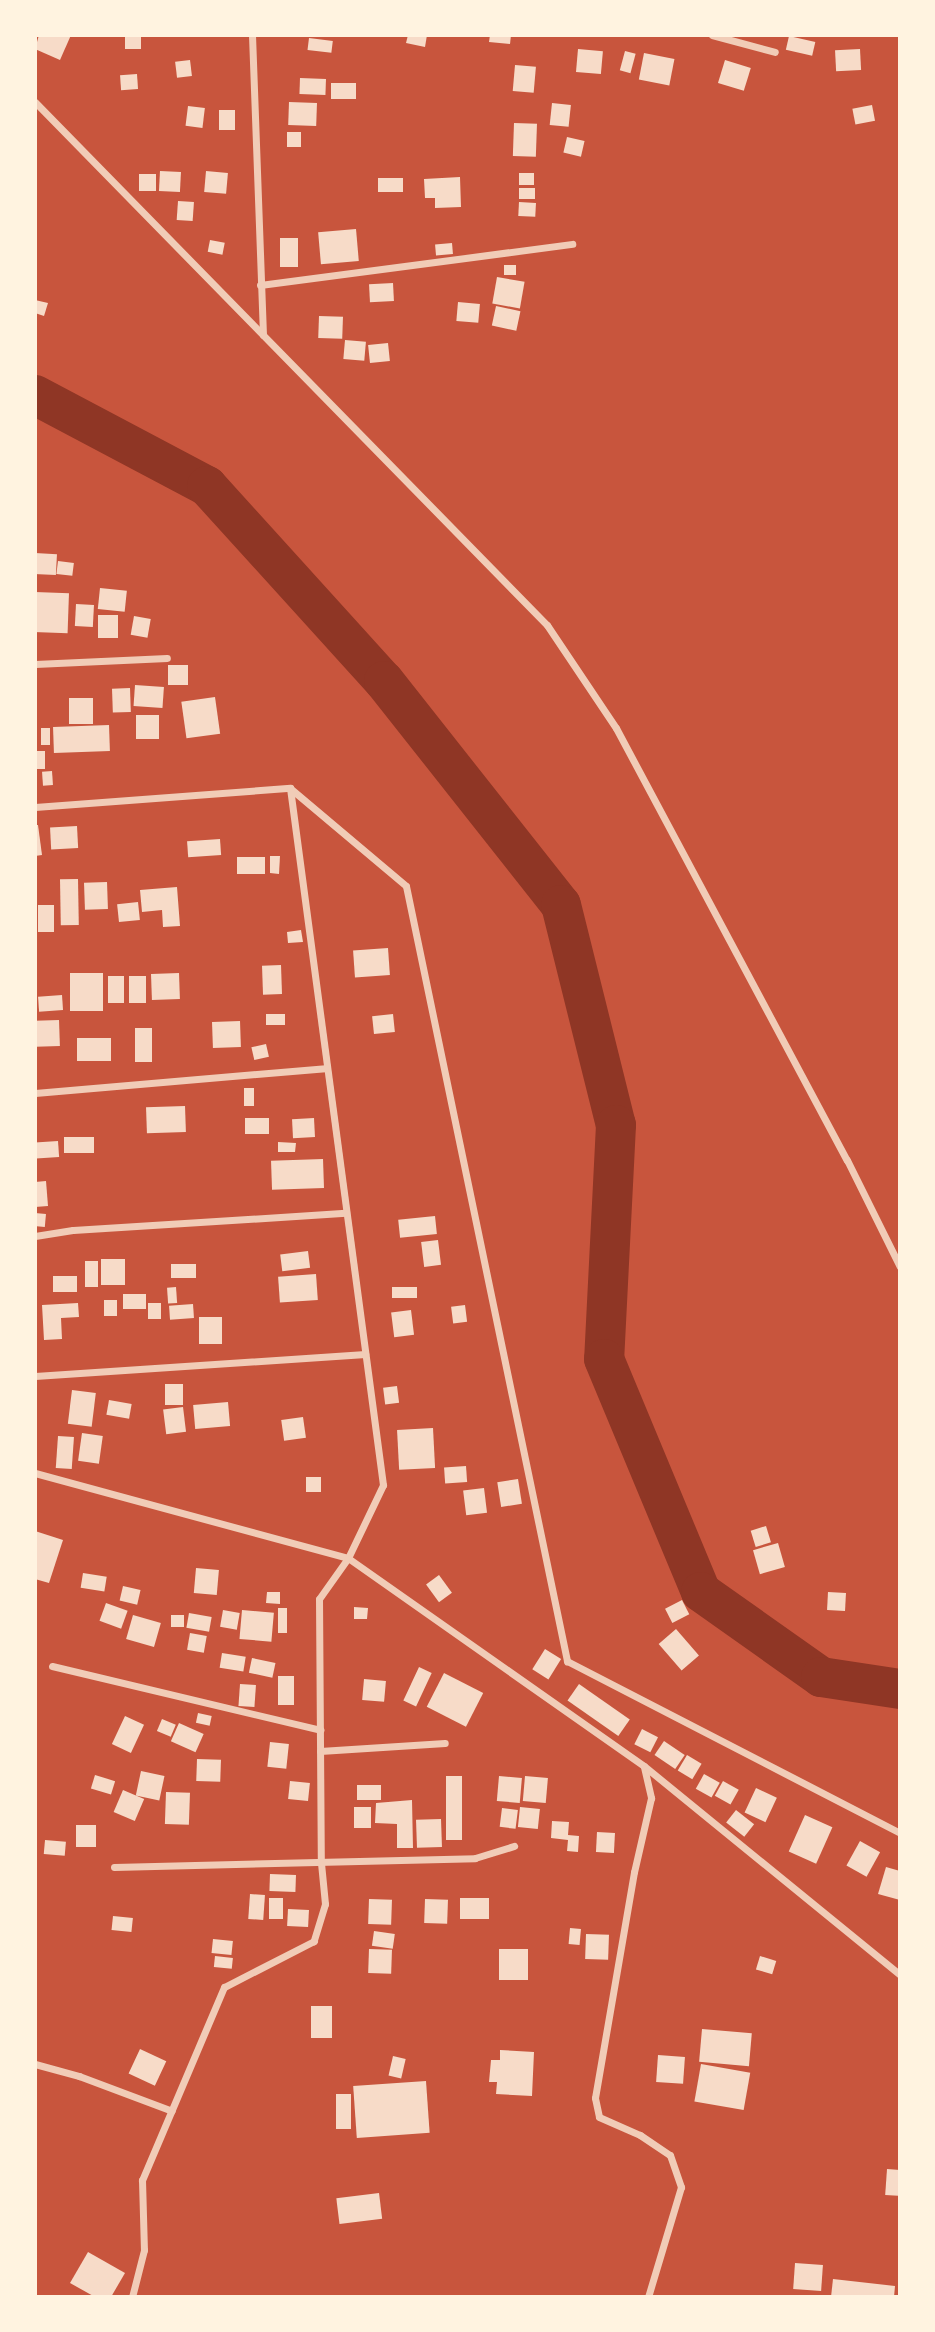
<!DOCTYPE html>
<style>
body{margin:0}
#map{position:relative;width:935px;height:2332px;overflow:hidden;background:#c8553d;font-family:Manrope,sans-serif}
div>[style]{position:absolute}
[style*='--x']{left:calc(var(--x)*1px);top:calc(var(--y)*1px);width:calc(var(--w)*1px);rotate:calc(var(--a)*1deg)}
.river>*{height:40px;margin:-20px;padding:0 20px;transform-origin:20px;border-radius:20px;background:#8f3625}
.building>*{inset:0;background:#f7dbc8;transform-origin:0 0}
.minor>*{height:7px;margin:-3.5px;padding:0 3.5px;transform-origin:3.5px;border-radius:3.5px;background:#f1ccb7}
span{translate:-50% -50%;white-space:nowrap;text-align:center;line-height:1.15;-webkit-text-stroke:5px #fff3e0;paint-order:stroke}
.frame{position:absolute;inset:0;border:37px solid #fff3e0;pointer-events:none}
</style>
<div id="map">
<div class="river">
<i style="--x:35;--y:395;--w:195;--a:27.9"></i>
<i style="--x:207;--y:486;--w:263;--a:47.8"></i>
<i style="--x:384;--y:681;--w:285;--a:51.7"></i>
<i style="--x:561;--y:905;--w:227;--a:76"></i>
<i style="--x:616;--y:1125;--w:234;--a:92.9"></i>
<i style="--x:604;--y:1359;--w:252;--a:67.4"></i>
<i style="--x:701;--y:1592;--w:147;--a:35.3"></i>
<i style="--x:821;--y:1677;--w:80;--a:8.6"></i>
</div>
<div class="building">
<i style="clip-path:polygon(39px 35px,71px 35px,60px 60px,35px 49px)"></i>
<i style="left:125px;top:35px;width:16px;height:14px"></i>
<i style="clip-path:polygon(408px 35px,427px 35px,425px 47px,406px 43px)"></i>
<i style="clip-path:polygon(490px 35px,511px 35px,510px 44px,489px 42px)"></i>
<i style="left:789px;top:36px;width:27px;height:14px;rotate:13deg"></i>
<i style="left:309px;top:38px;width:24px;height:12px;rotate:7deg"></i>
<i style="left:578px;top:49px;width:25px;height:23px;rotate:5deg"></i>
<i style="left:860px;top:49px;width:21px;height:25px;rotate:87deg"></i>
<i style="left:625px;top:51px;width:11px;height:20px;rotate:15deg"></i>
<i style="left:644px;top:53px;width:31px;height:27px;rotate:11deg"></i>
<i style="left:190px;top:60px;width:16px;height:15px;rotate:83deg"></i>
<i style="left:725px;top:60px;width:27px;height:24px;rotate:17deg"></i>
<i style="left:515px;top:65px;width:21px;height:26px;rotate:5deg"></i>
<i style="left:137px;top:74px;width:15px;height:17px;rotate:86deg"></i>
<i style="left:300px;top:78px;width:26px;height:16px;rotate:2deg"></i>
<i style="left:356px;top:83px;width:16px;height:25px;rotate:90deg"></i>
<i style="left:289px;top:102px;width:28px;height:23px;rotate:2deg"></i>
<i style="left:552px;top:103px;width:19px;height:22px;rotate:6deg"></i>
<i style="left:872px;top:105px;width:16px;height:20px;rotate:79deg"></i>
<i style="left:188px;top:106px;width:17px;height:20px;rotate:7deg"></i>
<i style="left:219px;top:110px;width:16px;height:20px"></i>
<i style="left:514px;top:123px;width:23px;height:33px;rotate:2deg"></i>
<i style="left:287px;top:132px;width:14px;height:15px"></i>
<i style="left:567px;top:137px;width:18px;height:16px;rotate:13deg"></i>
<i style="left:160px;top:171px;width:21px;height:20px;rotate:3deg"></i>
<i style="left:206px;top:171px;width:22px;height:21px;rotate:5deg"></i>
<i style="left:519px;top:173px;width:15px;height:12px"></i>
<i style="left:139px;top:174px;width:17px;height:17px"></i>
<i style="clip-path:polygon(460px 177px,461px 207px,435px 208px,435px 198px,425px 198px,424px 179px)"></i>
<i style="left:378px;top:178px;width:25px;height:14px"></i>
<i style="left:519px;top:188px;width:16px;height:11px"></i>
<i style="left:178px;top:201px;width:16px;height:19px;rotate:4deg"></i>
<i style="left:519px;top:202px;width:17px;height:14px;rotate:3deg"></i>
<i style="left:356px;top:229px;width:32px;height:38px;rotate:85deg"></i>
<i style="left:280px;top:238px;width:18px;height:29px"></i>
<i style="left:210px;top:240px;width:15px;height:12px;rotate:11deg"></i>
<i style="left:452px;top:243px;width:11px;height:17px;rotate:85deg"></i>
<i style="left:504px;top:265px;width:12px;height:10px"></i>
<i style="left:497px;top:277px;width:28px;height:27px;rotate:10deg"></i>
<i style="left:393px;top:283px;width:18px;height:24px;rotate:87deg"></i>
<i style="clip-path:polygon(35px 300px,48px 303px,44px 316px,35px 313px)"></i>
<i style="left:458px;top:302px;width:22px;height:19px;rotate:5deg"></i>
<i style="left:496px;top:306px;width:25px;height:20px;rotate:12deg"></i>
<i style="left:319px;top:316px;width:24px;height:22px;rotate:2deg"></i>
<i style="left:345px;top:340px;width:21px;height:19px;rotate:5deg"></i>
<i style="left:388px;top:343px;width:18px;height:20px;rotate:84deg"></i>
<i style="left:35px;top:553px;width:22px;height:21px;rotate:3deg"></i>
<i style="left:58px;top:561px;width:16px;height:13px;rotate:7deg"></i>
<i style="left:100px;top:588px;width:27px;height:21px;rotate:6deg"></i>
<i style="left:35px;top:592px;width:34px;height:40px;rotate:2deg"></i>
<i style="left:76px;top:604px;width:18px;height:22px;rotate:3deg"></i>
<i style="left:98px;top:615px;width:20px;height:23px"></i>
<i style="left:134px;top:616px;width:17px;height:19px;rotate:10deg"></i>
<i style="left:168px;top:665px;width:20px;height:20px"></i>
<i style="left:135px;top:685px;width:29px;height:21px;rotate:4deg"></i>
<i style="left:130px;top:688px;width:24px;height:18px;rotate:88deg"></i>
<i style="left:215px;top:697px;width:37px;height:34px;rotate:82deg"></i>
<i style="left:69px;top:698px;width:24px;height:26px"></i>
<i style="left:136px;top:715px;width:23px;height:24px"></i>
<i style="left:109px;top:725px;width:26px;height:56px;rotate:88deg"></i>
<i style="left:41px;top:728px;width:9px;height:17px"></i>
<i style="left:35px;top:751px;width:10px;height:18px"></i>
<i style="left:52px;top:771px;width:14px;height:10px;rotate:86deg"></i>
<i style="clip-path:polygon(35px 825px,38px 825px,42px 855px,35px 856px)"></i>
<i style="left:77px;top:826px;width:22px;height:27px;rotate:87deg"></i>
<i style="left:220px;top:839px;width:16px;height:33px;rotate:86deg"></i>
<i style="clip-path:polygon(270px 856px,280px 856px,279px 874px,270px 873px)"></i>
<i style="left:237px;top:857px;width:28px;height:17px"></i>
<i style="left:78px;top:879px;width:46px;height:18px;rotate:89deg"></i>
<i style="left:107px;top:882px;width:27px;height:23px;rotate:88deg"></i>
<i style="clip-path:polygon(177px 887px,180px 926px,163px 927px,162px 910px,142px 912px,140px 890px)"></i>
<i style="left:138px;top:902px;width:18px;height:21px;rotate:84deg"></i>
<i style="left:38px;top:905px;width:16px;height:27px"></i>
<i style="clip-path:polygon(301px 930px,303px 942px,288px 943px,287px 932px)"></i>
<i style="left:388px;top:948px;width:27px;height:35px;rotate:86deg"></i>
<i style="left:281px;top:965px;width:29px;height:19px;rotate:88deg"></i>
<i style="left:70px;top:973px;width:33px;height:38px"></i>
<i style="left:179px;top:973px;width:26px;height:28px;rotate:88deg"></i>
<i style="left:108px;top:976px;width:16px;height:27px"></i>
<i style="left:129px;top:976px;width:17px;height:27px"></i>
<i style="left:62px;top:995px;width:15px;height:24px;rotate:86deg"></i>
<i style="left:266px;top:1014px;width:19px;height:11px"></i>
<i style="left:393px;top:1014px;width:18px;height:21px;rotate:84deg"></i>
<i style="left:59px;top:1020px;width:26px;height:24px;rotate:88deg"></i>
<i style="left:240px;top:1021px;width:26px;height:28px;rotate:88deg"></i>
<i style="left:135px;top:1028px;width:17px;height:34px"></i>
<i style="left:77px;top:1038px;width:34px;height:23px"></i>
<i style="left:266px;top:1044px;width:13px;height:15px;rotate:77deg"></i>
<i style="left:244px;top:1088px;width:10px;height:18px"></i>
<i style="left:185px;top:1106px;width:26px;height:39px;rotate:88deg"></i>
<i style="left:269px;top:1118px;width:16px;height:24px;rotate:90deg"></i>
<i style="left:314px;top:1118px;width:19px;height:22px;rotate:87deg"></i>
<i style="left:94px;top:1137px;width:16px;height:30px;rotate:90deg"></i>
<i style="left:58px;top:1141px;width:16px;height:23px;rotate:86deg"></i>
<i style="clip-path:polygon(278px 1142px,296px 1143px,295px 1152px,278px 1152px)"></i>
<i style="left:323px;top:1159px;width:29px;height:52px;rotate:88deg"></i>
<i style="clip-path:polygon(46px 1181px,48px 1206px,35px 1207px,35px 1182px)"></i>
<i style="left:35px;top:1213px;width:11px;height:13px;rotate:5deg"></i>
<i style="left:435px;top:1216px;width:18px;height:37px;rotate:84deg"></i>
<i style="left:438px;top:1240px;width:25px;height:17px;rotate:83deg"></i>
<i style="left:308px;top:1251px;width:17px;height:28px;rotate:83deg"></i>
<i style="left:125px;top:1259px;width:26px;height:24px;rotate:90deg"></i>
<i style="left:85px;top:1261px;width:13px;height:26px"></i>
<i style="left:171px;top:1264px;width:25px;height:14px"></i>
<i style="left:316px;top:1274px;width:26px;height:38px;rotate:86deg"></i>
<i style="left:53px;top:1276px;width:24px;height:16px"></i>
<i style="left:176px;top:1287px;width:16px;height:9px;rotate:86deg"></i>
<i style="left:392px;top:1287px;width:25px;height:11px"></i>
<i style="left:123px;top:1294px;width:23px;height:15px"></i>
<i style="left:104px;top:1300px;width:13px;height:16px"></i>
<i style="clip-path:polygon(78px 1303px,79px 1317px,61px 1318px,62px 1339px,44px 1340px,42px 1305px)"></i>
<i style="left:161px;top:1303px;width:16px;height:13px;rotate:90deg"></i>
<i style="left:193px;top:1304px;width:14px;height:24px;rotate:86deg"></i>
<i style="left:465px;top:1305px;width:17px;height:14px;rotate:83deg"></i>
<i style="left:411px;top:1310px;width:25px;height:20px;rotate:83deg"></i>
<i style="left:199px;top:1317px;width:23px;height:27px"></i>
<i style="left:165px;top:1384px;width:18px;height:21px"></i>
<i style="left:397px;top:1386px;width:17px;height:14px;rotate:83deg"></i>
<i style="left:72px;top:1390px;width:24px;height:34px;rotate:7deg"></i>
<i style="left:109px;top:1400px;width:23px;height:15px;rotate:10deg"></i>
<i style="left:228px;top:1402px;width:24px;height:35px;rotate:85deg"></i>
<i style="left:183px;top:1407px;width:25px;height:20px;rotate:83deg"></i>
<i style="left:303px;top:1417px;width:21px;height:22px;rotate:82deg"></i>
<i style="left:433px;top:1428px;width:40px;height:36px;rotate:87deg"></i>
<i style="left:82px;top:1433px;width:21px;height:28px;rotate:8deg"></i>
<i style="left:58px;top:1436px;width:16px;height:32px;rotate:4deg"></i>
<i style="left:466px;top:1466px;width:16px;height:22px;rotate:86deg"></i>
<i style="left:306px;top:1477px;width:15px;height:15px"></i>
<i style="left:518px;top:1479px;width:25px;height:21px;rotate:81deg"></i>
<i style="left:484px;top:1488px;width:25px;height:21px;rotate:83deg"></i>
<i style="left:766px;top:1526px;width:17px;height:16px;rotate:73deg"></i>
<i style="clip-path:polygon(35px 1531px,63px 1540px,49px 1583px,35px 1579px)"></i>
<i style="left:778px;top:1543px;width:25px;height:26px;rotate:74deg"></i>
<i style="left:196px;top:1568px;width:23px;height:25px;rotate:5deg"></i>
<i style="left:83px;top:1573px;width:24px;height:15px;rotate:9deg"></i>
<i style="left:439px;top:1575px;width:22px;height:16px;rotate:54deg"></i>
<i style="left:123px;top:1586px;width:18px;height:15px;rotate:13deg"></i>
<i style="clip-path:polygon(267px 1592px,280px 1592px,280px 1604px,266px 1603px)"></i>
<i style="left:828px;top:1592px;width:18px;height:18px;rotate:3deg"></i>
<i style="left:682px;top:1600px;width:16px;height:19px;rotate:63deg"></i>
<i style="left:106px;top:1603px;width:23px;height:19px;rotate:20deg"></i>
<i style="clip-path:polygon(354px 1607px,368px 1608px,367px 1619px,354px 1619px)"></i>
<i style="left:278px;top:1608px;width:9px;height:25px"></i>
<i style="left:223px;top:1610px;width:17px;height:17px;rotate:10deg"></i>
<i style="left:242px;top:1610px;width:32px;height:29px;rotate:5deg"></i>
<i style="left:189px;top:1613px;width:23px;height:15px;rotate:10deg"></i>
<i style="left:133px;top:1615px;width:29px;height:25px;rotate:16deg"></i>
<i style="left:171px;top:1615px;width:13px;height:12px"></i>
<i style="left:676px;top:1629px;width:35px;height:23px;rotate:49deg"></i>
<i style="left:190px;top:1633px;width:17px;height:17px;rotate:10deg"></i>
<i style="left:545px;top:1649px;width:19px;height:24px;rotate:32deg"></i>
<i style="left:222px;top:1653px;width:24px;height:15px;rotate:9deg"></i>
<i style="left:252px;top:1658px;width:24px;height:15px;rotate:12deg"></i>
<i style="left:419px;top:1667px;width:14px;height:37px;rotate:25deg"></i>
<i style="left:444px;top:1673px;width:44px;height:38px;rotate:27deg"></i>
<i style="left:278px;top:1676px;width:16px;height:29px"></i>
<i style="left:364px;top:1679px;width:22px;height:21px;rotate:5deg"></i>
<i style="left:240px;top:1684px;width:16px;height:22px;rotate:4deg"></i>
<i style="left:579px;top:1684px;width:62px;height:20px;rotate:35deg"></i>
<i style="left:198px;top:1713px;width:14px;height:10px;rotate:12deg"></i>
<i style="left:125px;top:1716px;width:21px;height:31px;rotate:25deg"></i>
<i style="left:162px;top:1719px;width:15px;height:13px;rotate:23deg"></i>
<i style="left:179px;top:1723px;width:27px;height:20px;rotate:24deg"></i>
<i style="left:642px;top:1729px;width:18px;height:17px;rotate:27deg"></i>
<i style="left:664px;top:1741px;width:25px;height:17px;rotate:34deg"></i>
<i style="left:270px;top:1742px;width:19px;height:25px;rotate:6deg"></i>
<i style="left:687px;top:1755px;width:17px;height:18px;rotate:31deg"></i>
<i style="left:197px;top:1759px;width:24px;height:22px;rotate:2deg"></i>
<i style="left:141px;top:1771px;width:24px;height:25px;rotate:12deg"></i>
<i style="left:704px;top:1774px;width:18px;height:17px;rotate:29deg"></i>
<i style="left:95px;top:1775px;width:21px;height:14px;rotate:17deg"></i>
<i style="left:462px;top:1776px;width:64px;height:16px;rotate:90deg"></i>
<i style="left:499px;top:1776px;width:23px;height:25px;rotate:5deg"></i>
<i style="left:525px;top:1776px;width:23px;height:25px;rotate:5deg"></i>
<i style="left:290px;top:1781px;width:20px;height:18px;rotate:6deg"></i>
<i style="left:723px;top:1781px;width:18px;height:17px;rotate:29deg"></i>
<i style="left:381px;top:1785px;width:15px;height:24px;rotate:90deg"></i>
<i style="left:756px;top:1788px;width:23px;height:27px;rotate:25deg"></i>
<i style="left:123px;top:1790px;width:23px;height:24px;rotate:23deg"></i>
<i style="left:166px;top:1792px;width:24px;height:32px;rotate:2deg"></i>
<i style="clip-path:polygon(412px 1800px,413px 1848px,397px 1848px,397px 1824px,375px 1823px,376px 1803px)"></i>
<i style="left:354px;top:1807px;width:17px;height:21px"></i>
<i style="left:520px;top:1807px;width:20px;height:20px;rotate:6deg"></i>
<i style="left:502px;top:1808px;width:16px;height:19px;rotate:7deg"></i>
<i style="left:736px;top:1810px;width:23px;height:16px;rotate:38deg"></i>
<i style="left:805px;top:1815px;width:30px;height:40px;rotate:24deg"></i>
<i style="left:441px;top:1819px;width:28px;height:25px;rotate:88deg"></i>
<i style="clip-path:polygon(552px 1821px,569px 1822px,568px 1835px,579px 1836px,578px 1852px,567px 1851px,568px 1840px,551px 1838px)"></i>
<i style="left:76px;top:1825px;width:20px;height:22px"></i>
<i style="left:597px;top:1832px;width:18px;height:20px;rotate:3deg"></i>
<i style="left:45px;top:1840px;width:21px;height:14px;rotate:5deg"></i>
<i style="left:860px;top:1841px;width:23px;height:28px;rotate:29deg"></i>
<i style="clip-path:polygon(886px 1867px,900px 1871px,900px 1900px,878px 1894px)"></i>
<i style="left:270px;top:1874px;width:26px;height:17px;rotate:2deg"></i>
<i style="left:250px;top:1894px;width:15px;height:25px;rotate:4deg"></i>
<i style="left:269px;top:1898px;width:14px;height:21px"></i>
<i style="left:460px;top:1898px;width:29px;height:21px"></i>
<i style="left:369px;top:1899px;width:23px;height:25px;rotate:2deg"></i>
<i style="left:425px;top:1899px;width:23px;height:24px;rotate:2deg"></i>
<i style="left:288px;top:1909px;width:21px;height:17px;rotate:3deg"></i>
<i style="left:113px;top:1916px;width:20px;height:14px;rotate:6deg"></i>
<i style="left:570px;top:1928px;width:11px;height:16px;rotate:5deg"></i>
<i style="left:374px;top:1931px;width:21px;height:15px;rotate:8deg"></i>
<i style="left:586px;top:1934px;width:23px;height:25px;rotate:2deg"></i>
<i style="left:213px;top:1939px;width:20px;height:14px;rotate:6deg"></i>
<i style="left:369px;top:1949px;width:23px;height:24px;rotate:2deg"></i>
<i style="left:499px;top:1949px;width:29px;height:31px"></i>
<i style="left:215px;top:1956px;width:18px;height:11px;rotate:6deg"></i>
<i style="left:760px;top:1956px;width:17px;height:14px;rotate:17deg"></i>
<i style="left:311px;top:2006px;width:21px;height:32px"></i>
<i style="left:702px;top:2029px;width:50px;height:33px;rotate:5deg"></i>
<i style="left:140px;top:2049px;width:29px;height:27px;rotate:25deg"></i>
<i style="clip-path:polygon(500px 2050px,534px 2052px,532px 2096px,496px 2094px,497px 2082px,489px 2082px,491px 2060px,500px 2060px)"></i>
<i style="left:658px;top:2055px;width:27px;height:27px;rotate:4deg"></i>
<i style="left:393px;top:2056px;width:13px;height:20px;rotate:13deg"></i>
<i style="left:701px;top:2064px;width:50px;height:38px;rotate:10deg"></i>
<i style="left:426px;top:2081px;width:52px;height:73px;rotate:86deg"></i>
<i style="left:336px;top:2094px;width:15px;height:35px"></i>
<i style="left:887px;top:2169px;width:13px;height:26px;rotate:4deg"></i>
<i style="left:379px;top:2193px;width:26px;height:43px;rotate:83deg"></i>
<i style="clip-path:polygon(88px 2252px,125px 2273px,111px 2297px,95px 2297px,70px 2283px)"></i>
<i style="left:795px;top:2263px;width:28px;height:26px;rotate:4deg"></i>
<i style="clip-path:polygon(833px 2279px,895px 2286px,894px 2297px,831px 2297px)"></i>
</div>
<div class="minor">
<i style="--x:252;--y:35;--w:300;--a:87.9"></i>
<i style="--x:712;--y:35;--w:65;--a:15.1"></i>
<i style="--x:35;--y:102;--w:732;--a:45.61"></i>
<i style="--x:547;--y:625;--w:124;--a:56.2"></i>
<i style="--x:616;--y:728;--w:490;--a:61.9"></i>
<i style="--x:847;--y:1160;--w:119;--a:63.6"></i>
<i style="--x:260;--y:285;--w:315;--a:-7.5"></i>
<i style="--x:35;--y:664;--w:132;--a:-2.6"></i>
<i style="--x:291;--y:789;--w:150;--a:40.1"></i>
<i style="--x:406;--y:886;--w:792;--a:78.26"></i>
<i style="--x:567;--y:1661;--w:375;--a:27.3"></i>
<i style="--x:35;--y:807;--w:256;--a:-4.3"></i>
<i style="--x:290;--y:788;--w:703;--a:82.4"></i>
<i style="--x:383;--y:1485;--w:81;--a:115.6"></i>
<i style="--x:348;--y:1558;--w:50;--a:125.3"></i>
<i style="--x:319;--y:1599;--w:264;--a:89.6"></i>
<i style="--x:321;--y:1863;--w:41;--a:84.4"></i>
<i style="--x:325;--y:1904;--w:39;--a:107"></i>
<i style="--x:314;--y:1941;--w:101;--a:152.9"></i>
<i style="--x:224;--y:1987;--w:210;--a:113"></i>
<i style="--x:142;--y:2180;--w:70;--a:88.4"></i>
<i style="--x:144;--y:2250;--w:49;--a:104.3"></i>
<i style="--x:35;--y:1093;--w:291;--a:-4.9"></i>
<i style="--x:35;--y:1236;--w:38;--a:-9"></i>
<i style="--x:73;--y:1230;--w:273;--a:-3.6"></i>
<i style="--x:35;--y:1376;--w:331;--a:-3.8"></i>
<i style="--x:35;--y:1473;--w:324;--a:15.2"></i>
<i style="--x:348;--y:1558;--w:362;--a:35.1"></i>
<i style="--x:644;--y:1766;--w:330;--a:39.2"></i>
<i style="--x:52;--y:1666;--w:276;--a:13.4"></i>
<i style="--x:320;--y:1751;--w:125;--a:-3.7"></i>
<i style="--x:644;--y:1767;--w:32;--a:77"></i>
<i style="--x:651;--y:1798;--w:76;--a:102.9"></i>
<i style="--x:634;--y:1872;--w:229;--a:99.8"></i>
<i style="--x:595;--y:2098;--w:19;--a:78"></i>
<i style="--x:599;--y:2117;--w:45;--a:23.7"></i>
<i style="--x:640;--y:2135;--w:36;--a:34"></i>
<i style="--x:670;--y:2155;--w:34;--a:71"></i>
<i style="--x:681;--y:2187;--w:115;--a:106.7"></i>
<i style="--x:114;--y:1867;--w:361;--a:-1.4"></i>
<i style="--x:475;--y:1858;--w:41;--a:-17.1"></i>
<i style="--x:35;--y:2064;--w:46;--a:15.3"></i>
<i style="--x:79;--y:2076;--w:99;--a:20.6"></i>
</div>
<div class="frame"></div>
</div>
